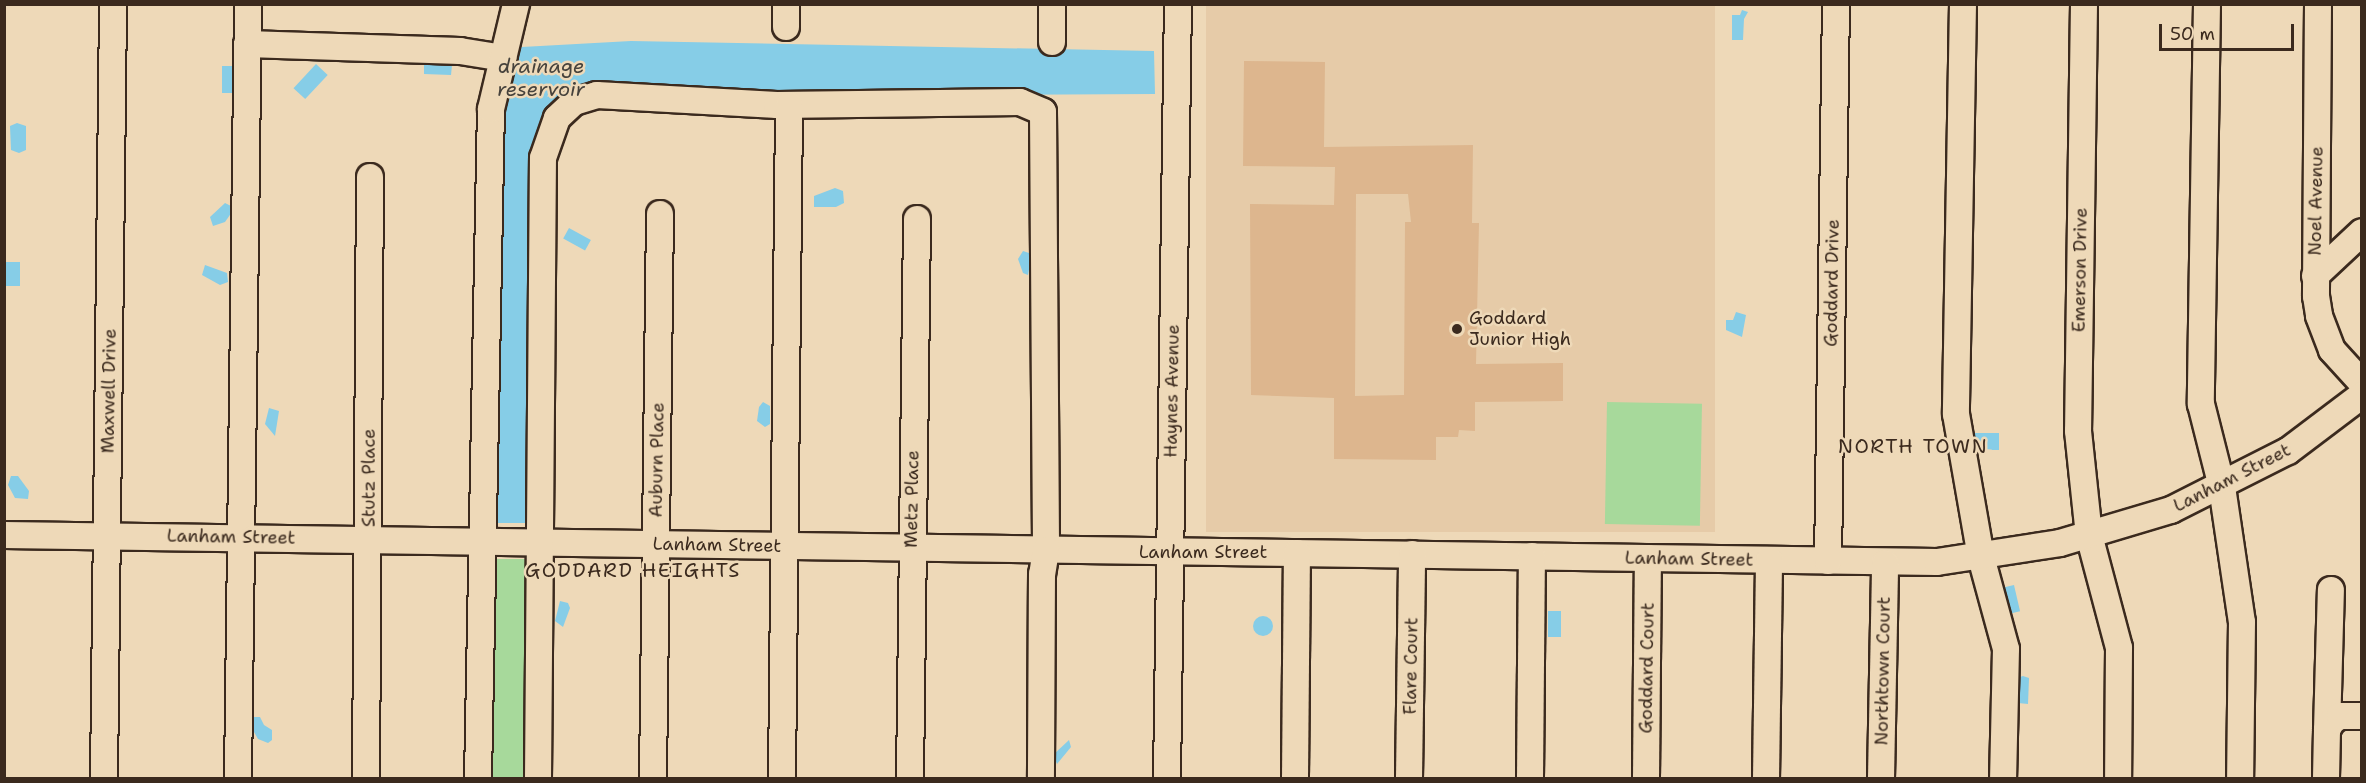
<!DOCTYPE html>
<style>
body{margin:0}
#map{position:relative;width:2366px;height:783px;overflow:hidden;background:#eed9b8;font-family:"Shantell Sans",sans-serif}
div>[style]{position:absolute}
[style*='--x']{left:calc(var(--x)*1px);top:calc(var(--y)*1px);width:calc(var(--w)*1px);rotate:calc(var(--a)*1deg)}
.built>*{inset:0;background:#e6cba8;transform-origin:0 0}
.green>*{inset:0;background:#a7d99b;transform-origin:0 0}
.water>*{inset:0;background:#86cde7;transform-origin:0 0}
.round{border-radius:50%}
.building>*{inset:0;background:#ddb68e}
.roads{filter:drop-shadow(2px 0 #3b2a1e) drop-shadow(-2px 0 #3b2a1e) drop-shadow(0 2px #3b2a1e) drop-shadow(0 -2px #3b2a1e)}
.minor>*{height:26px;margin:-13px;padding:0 13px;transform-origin:13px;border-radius:13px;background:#eed9b8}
.dots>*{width:16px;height:16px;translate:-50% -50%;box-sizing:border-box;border:3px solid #eed9b8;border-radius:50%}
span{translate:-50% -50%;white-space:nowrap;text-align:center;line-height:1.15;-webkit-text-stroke:5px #eed9b8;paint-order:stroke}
.street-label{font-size:18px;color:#3b2a1e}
.poi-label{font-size:18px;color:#3b2a1e}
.left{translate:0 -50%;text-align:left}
.water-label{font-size:20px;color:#46423c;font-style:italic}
.neighbourhood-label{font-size:20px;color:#3b2a1e;letter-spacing:1.5px}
.frame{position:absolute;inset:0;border:6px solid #3b2a1e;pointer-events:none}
.scale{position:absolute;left:2159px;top:24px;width:135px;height:27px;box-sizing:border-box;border:3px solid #3b2a1e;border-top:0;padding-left:8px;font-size:18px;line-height:21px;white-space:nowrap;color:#3b2a1e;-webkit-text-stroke:4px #eed9b8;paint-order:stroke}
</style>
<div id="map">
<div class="built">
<i style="left:1206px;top:5px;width:509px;height:527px"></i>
</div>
<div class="green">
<i style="left:1607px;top:402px;width:95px;height:122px;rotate:1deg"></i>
<i style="left:481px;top:559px;width:60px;height:219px"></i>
</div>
<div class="water">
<i style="clip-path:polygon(1742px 10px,1748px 12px,1744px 19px,1743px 40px,1732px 40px,1732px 15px,1740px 15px)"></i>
<i style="clip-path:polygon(631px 41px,1154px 51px,1155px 94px,817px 96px,596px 87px,549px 117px,534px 523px,482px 523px,499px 125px,514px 54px,522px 47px)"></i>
<i style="clip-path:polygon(443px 63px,452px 65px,451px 75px,424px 74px,424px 64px)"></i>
<i style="left:316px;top:64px;width:16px;height:33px;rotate:43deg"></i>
<i style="left:222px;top:66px;width:11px;height:27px"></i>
<i style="clip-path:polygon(17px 123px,26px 126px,26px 150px,19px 153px,11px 150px,10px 126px)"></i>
<i style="clip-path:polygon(835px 188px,843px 191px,844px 203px,836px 207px,814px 207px,814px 196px)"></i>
<i style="clip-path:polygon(225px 203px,231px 206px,232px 212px,225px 222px,213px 226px,210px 217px)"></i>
<i style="left:569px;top:228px;width:25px;height:12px;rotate:29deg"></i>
<i style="clip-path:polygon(1023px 251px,1032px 254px,1028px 275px,1023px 273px,1018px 259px)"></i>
<i style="left:6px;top:262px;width:14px;height:24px"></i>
<i style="clip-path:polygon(205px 265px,227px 273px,228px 282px,220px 285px,202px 275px)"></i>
<i style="clip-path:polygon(1736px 312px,1746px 315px,1742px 337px,1726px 330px,1726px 320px,1733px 320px)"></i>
<i style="clip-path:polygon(763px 402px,770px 406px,770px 424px,765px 427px,757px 421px,759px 407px)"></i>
<i style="clip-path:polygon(269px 408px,279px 411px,275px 436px,265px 424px)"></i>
<i style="left:1975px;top:433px;width:24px;height:17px"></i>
<i style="clip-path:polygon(11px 476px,18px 476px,29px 491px,28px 499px,15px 498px,8px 485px)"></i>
<i style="left:2014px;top:585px;width:27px;height:12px;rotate:77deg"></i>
<i style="clip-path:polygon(560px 601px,568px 603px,570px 608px,563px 627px,555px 621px)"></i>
<i style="left:1548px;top:611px;width:13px;height:26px"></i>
<i class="round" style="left:1253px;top:616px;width:20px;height:20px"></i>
<i style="clip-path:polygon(2023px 676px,2029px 678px,2028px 704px,2018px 703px,2017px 678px)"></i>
<i style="clip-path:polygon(252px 717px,260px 717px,264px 725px,272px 730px,272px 740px,268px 743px,258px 739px,250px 725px)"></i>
<i style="clip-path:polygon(1069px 740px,1071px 747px,1057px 764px,1053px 755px)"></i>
</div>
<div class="building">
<i style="clip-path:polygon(evenodd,1244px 61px,1325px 62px,1324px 147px,1473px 145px,1472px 223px,1479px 223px,1476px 364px,1563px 363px,1563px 401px,1475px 402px,1475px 431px,1459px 430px,1458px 437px,1436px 437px,1436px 460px,1334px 459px,1334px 398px,1251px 395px,1250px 204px,1334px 205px,1335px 167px,1243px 166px,1244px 61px,1356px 194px,1408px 194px,1411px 222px,1405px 222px,1404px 395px,1355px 396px,1356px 194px)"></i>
</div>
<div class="roads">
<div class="minor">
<i style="--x:1963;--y:4;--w:410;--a:91"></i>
<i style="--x:1956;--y:414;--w:145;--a:80.1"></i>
<i style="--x:1981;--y:557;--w:95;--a:74.8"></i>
<i style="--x:2006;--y:649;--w:129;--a:91.3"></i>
<i style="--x:2084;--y:4;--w:427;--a:90.8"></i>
<i style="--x:2078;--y:431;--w:105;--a:84"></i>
<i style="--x:2089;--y:535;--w:117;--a:75.1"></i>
<i style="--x:2119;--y:648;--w:130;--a:90.4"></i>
<i style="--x:2207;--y:4;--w:400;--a:90.9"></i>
<i style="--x:2201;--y:404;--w:86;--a:75.8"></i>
<i style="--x:2222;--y:487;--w:136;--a:81.6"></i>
<i style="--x:2242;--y:622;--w:156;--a:90.7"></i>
<i style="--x:2318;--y:4;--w:292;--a:90.4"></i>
<i style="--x:2316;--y:296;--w:20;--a:81"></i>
<i style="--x:2319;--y:316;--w:36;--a:69"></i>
<i style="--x:2332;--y:350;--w:45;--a:47.7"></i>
<i style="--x:786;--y:27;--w:23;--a:-90"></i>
<i style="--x:1052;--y:42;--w:38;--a:-90"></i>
<i style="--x:247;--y:44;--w:213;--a:1.9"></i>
<i style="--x:460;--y:51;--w:44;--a:9.2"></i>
<i style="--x:2315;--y:276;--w:64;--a:-43.1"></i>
<i style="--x:4;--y:535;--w:1933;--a:0.8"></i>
<i style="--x:1937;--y:562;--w:124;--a:-8.8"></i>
<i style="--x:2060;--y:543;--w:116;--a:-16.6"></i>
<i style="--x:2171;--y:510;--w:131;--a:-26.8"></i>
<i style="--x:2288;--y:451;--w:93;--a:-37.1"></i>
<i style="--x:1828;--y:561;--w:557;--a:-89.18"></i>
<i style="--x:2327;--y:730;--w:140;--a:-88.4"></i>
<i style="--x:104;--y:778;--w:774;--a:-89.33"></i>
<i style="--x:238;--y:778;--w:774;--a:-89.26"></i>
<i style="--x:366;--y:778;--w:601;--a:-89.62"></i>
<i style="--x:478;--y:778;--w:669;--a:-88.89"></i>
<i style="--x:491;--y:109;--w:108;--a:-76.6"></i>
<i style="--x:538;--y:778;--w:620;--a:-89.54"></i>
<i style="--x:543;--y:158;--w:42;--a:-70.7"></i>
<i style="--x:557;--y:118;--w:23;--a:-43"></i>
<i style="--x:574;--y:102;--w:24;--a:-17"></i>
<i style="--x:597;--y:95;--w:180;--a:3.2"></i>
<i style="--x:777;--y:105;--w:243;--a:-0.7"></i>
<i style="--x:1020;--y:102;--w:25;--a:23"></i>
<i style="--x:1043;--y:112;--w:438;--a:89.6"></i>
<i style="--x:1046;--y:550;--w:24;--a:99"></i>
<i style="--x:1042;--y:574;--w:204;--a:90.3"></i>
<i style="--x:653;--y:778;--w:564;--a:-89.29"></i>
<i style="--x:782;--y:778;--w:673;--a:-89.4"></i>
<i style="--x:910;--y:778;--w:559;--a:-89.28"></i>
<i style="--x:1167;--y:778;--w:774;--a:-89.19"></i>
<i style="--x:1295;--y:778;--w:225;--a:-89.5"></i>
<i style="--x:1409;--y:778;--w:224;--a:-89.2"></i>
<i style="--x:1530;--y:778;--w:222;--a:-89.5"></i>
<i style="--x:1646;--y:778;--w:220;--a:-89.5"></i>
<i style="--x:1766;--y:778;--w:218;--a:-89.2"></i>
<i style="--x:1881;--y:778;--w:215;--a:-88.9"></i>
<i style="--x:2326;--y:778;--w:48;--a:-88.8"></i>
<i style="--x:2327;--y:730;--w:10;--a:-61"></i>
<i style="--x:2332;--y:721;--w:9;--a:-32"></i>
<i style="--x:2340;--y:716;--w:22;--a:0"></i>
</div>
</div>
<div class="dots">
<i style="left:1457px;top:329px;background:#3b2a1e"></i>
</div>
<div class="street-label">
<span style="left:2316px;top:201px;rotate:-89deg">Noel Avenue</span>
<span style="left:2080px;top:270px;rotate:-89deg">Emerson Drive</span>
<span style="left:1832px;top:283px;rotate:-89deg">Goddard Drive</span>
<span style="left:109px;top:391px;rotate:-89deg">Maxwell Drive</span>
<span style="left:1172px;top:391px;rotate:-89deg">Haynes Avenue</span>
<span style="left:657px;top:460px;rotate:-89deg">Auburn Place</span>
<span style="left:369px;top:478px;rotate:-90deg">Stutz Place</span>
<span style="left:2232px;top:478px;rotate:-27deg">Lanham Street</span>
<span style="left:912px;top:499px;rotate:-89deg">Metz Place</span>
<span style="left:231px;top:537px;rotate:1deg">Lanham Street</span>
<span style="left:717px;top:545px;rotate:1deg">Lanham Street</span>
<span style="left:1203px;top:552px">Lanham Street</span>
<span style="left:1689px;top:559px;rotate:1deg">Lanham Street</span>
<span style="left:1411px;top:666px;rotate:-89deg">Flare Court</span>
<span style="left:1647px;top:668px;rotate:-89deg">Goddard Court</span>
<span style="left:1883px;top:671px;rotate:-89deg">Northtown Court</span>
</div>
<div class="poi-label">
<span class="left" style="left:1469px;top:329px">Goddard<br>Junior High</span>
</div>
<div class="water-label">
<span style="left:541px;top:78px">drainage<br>reservoir</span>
</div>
<div class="neighbourhood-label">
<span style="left:1913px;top:446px">NORTH TOWN</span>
<span style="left:633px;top:570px">GODDARD HEIGHTS</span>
</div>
<div class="frame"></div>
<div class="scale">50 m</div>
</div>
